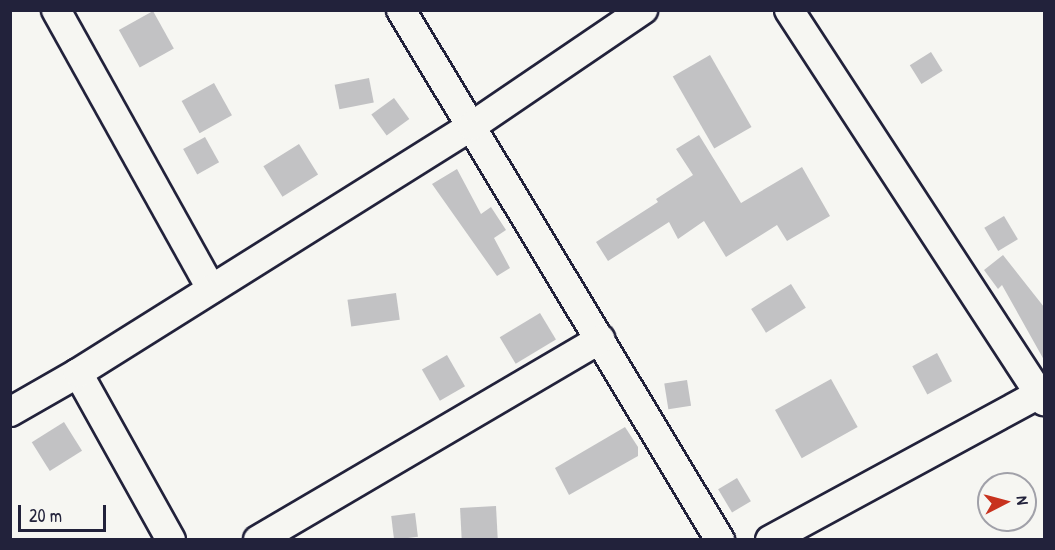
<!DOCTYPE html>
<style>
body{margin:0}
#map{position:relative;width:1055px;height:550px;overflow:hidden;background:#f6f6f2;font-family:"Patrick Hand",sans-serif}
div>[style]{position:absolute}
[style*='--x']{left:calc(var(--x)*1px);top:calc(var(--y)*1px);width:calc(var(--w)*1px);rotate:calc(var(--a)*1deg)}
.building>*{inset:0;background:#c2c2c4;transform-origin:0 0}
.roads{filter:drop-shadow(2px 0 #22223b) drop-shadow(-2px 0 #22223b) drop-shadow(0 2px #22223b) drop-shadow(0 -2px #22223b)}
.street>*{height:28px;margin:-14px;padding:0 14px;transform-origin:14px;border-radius:14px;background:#f6f6f2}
span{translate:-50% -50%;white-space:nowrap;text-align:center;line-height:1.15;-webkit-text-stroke:5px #f6f6f2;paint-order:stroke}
.frame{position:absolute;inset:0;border:12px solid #22223b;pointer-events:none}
.north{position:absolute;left:977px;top:472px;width:60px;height:60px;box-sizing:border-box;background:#f6f6f2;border:2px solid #a1a1a9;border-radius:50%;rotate:84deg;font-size:16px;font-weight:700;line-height:24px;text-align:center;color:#22223b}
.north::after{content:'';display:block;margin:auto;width:21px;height:27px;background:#c8321e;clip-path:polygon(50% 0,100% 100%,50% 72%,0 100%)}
.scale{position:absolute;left:18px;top:505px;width:88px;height:27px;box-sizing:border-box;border:3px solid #22223b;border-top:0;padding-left:8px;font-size:18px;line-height:21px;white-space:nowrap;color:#22223b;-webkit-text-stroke:4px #f6f6f2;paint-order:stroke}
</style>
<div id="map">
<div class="building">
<i style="left:153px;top:11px;width:43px;height:39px;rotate:61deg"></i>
<i style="left:931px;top:52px;width:22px;height:25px;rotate:58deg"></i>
<i style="left:710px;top:55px;width:83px;height:43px;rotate:60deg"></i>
<i style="left:369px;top:78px;width:25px;height:35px;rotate:79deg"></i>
<i style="left:214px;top:83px;width:37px;height:37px;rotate:61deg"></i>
<i style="left:394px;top:98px;width:26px;height:28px;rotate:54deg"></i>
<i style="clip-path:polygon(699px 135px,741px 203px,802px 167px,830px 216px,787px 241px,777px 225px,726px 257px,704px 221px,678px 239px,669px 222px,608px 261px,596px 242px,658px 202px,656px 199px,693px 175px,676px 149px)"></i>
<i style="left:205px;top:137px;width:29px;height:25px;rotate:61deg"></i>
<i style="left:299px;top:144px;width:36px;height:42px;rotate:58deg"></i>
<i style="clip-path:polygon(457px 169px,481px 214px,491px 207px,506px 230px,494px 238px,510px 268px,497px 276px,432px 184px)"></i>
<i style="left:1004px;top:216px;width:27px;height:23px;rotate:59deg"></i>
<i style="clip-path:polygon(1003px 255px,1044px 307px,1044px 360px,1002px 285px,998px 289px,984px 270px)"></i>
<i style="left:791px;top:284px;width:28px;height:47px;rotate:58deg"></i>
<i style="left:396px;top:293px;width:27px;height:49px;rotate:82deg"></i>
<i style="left:540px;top:313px;width:31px;height:47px;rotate:59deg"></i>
<i style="left:937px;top:353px;width:32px;height:28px;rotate:62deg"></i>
<i style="left:447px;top:355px;width:36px;height:29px;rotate:60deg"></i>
<i style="left:831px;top:379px;width:55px;height:64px;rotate:61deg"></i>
<i style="left:687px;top:380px;width:26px;height:23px;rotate:81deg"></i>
<i style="left:64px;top:422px;width:34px;height:38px;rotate:58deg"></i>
<i style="clip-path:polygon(625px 427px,638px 447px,638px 456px,569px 495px,555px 468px)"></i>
<i style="left:737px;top:478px;width:27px;height:22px;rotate:59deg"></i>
<i style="left:496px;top:506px;width:34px;height:36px;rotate:87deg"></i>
<i style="left:415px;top:513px;width:24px;height:24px;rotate:83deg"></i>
</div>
<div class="roads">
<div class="street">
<i style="--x:56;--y:10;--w:319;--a:60.9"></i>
<i style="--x:401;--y:10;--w:619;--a:58.96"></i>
<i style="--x:789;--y:10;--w:467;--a:56.9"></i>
<i style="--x:78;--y:373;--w:191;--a:60.9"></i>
<i style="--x:10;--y:412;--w:78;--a:-29.8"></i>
<i style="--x:78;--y:373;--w:465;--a:-32.1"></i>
<i style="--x:472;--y:126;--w:207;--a:-34.2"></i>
<i style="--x:258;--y:540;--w:397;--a:-30.4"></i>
<i style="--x:770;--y:540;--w:312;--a:-28.5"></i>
</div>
</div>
<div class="frame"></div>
<div class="north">N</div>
<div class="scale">20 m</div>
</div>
